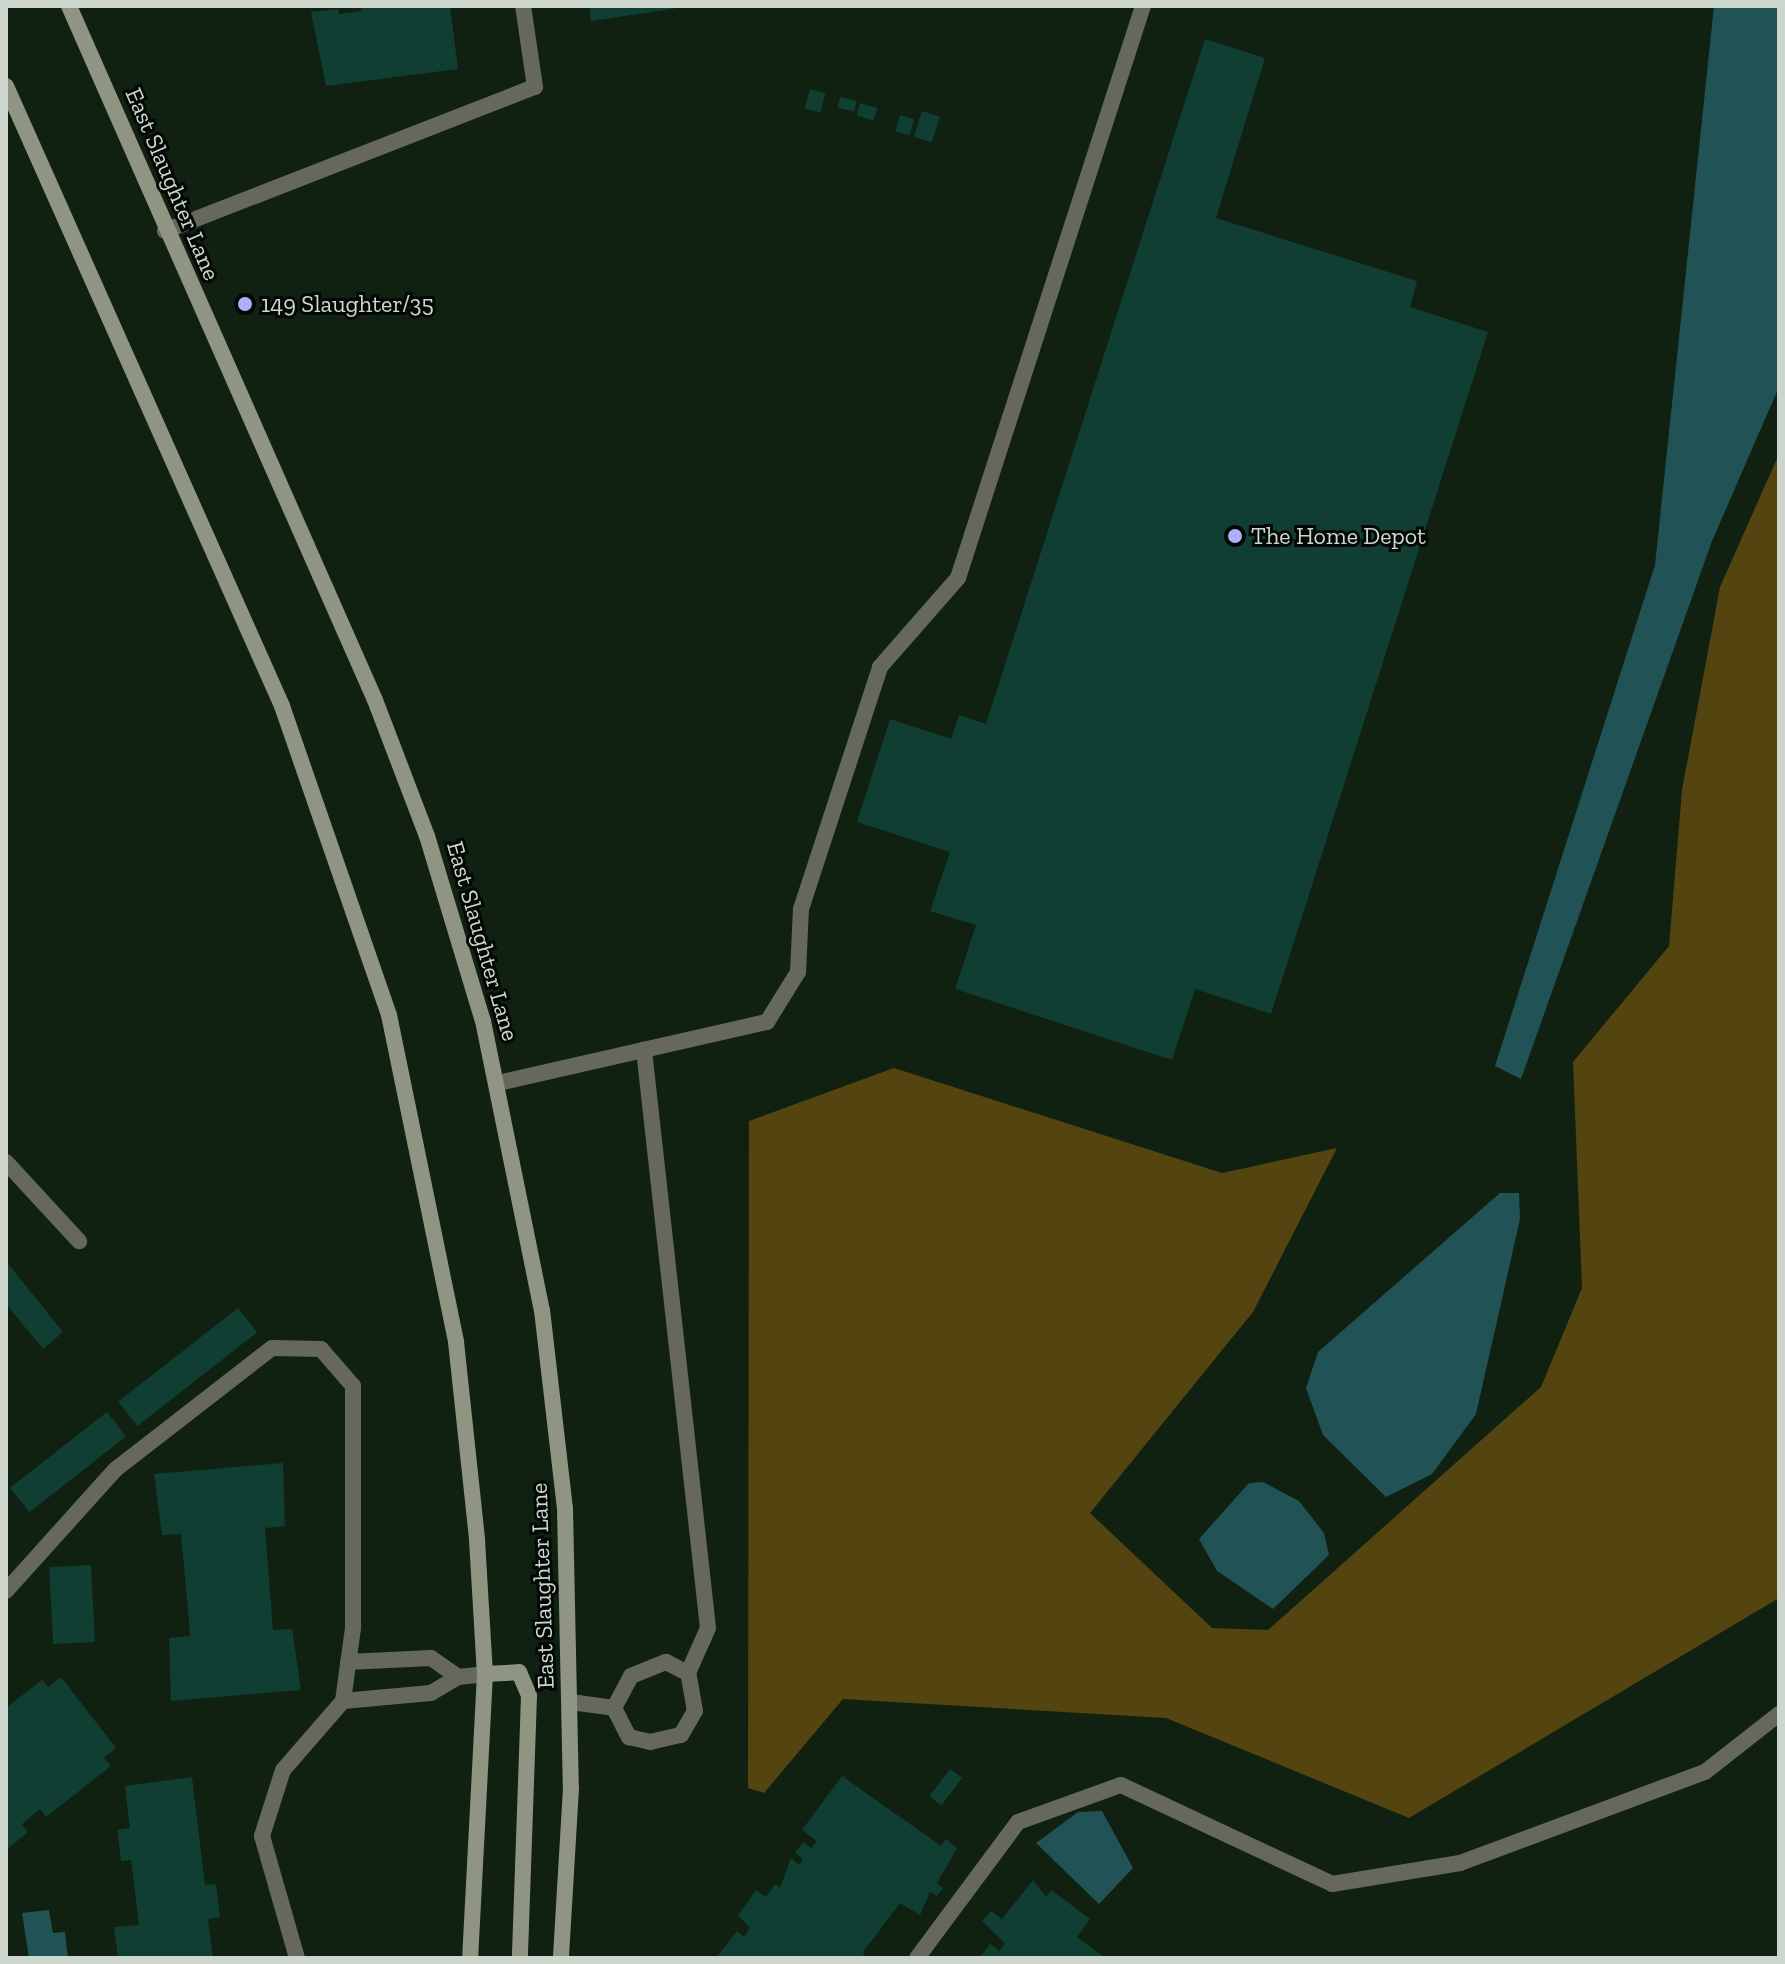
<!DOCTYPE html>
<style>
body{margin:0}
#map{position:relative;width:1785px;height:1964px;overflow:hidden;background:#102112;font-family:"Zilla Slab",serif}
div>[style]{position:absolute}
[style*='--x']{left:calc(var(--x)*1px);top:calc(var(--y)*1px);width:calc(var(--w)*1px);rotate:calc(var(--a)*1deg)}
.forest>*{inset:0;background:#544410}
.water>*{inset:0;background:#215356}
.building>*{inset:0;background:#103e33;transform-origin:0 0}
.service>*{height:16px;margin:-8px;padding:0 8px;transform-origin:8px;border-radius:8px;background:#66685e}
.minor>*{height:16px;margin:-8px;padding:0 8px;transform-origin:8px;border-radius:8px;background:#66685e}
.secondary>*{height:16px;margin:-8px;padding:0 8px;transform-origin:8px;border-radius:8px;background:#909483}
.dots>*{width:22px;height:22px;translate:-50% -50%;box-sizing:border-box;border:4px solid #030804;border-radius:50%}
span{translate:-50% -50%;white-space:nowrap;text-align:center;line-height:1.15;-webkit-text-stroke:6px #030804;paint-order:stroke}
.street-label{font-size:24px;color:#cdd7cd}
.poi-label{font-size:24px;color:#cdd7cd}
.left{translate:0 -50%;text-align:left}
.frame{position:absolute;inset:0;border:8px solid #cdd7cd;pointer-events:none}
</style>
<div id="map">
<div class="forest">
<i style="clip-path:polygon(1779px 454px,1779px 1598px,1409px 1818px,1166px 1718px,843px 1699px,764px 1793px,748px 1788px,749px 1121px,894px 1068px,1222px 1173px,1337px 1148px,1253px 1312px,1090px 1513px,1212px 1628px,1268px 1630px,1541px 1387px,1582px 1288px,1573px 1062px,1669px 946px,1682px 790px,1720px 587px)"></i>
</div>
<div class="water">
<i style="clip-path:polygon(1714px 6px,1779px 6px,1779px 387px,1712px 541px,1521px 1079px,1495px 1066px,1655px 565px)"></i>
<i style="clip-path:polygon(1500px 1193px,1519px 1193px,1520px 1219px,1476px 1414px,1432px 1474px,1386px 1497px,1323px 1435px,1306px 1388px,1318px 1352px)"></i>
<i style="clip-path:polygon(1263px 1482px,1299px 1501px,1324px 1533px,1329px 1555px,1273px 1609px,1217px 1571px,1199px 1539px,1249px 1483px)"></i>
<i style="clip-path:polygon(1102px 1811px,1133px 1868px,1099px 1904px,1036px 1843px,1078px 1812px)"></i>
<i style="clip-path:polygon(49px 1910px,53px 1933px,65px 1932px,68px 1958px,29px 1958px,22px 1913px)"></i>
</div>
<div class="building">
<i style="clip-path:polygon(361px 6px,450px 6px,458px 69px,326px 86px,311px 12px,338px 9px,339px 14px,362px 11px)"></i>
<i style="clip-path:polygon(589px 6px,677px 6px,678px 8px,591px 21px)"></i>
<i style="clip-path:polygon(1205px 39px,1265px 58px,1216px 218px,1417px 281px,1410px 307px,1488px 332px,1271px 1014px,1195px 989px,1172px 1060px,955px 989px,976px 925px,930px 911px,950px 852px,857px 822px,890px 719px,951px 739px,959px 715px,986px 724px)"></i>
<i style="left:810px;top:89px;width:16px;height:20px;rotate:15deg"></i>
<i style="left:840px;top:97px;width:17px;height:11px;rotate:13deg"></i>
<i style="left:860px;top:103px;width:18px;height:13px;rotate:16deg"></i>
<i style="left:922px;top:111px;width:19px;height:27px;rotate:18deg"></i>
<i style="left:900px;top:115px;width:15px;height:17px;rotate:16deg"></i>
<i style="clip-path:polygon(6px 1261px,63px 1332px,43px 1349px,6px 1304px)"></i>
<i style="left:238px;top:1308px;width:31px;height:152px;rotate:52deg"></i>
<i style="left:107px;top:1412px;width:31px;height:123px;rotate:52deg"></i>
<i style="clip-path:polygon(283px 1463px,285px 1526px,265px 1528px,273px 1630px,292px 1629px,301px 1690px,171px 1701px,169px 1638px,190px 1636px,189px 1621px,181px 1534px,162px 1535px,154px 1474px)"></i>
<i style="left:91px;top:1565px;width:77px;height:42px;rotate:87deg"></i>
<i style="clip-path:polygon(61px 1677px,116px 1748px,104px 1758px,111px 1766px,46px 1817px,40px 1809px,22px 1824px,28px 1832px,6px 1850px,6px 1708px,42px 1680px,48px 1687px)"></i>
<i style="left:950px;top:1769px;width:15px;height:34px;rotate:37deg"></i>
<i style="clip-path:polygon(842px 1776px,941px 1846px,946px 1839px,957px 1848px,937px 1883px,943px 1888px,937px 1896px,930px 1892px,920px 1915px,900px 1903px,863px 1952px,865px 1958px,716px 1958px,737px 1931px,744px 1937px,750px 1928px,738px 1915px,756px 1890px,766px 1897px,775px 1884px,780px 1888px,791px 1858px,799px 1865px,803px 1859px,795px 1853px,803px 1842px,811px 1848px,817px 1841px,802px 1830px)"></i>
<i style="clip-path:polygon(192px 1777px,205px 1885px,216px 1884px,220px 1917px,208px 1919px,213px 1958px,118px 1958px,114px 1927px,139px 1925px,131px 1860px,121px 1861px,117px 1830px,130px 1828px,125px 1786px)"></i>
<i style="clip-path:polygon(1033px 1880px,1046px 1897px,1051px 1890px,1090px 1919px,1077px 1937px,1105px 1958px,981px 1956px,990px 1944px,999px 1951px,1005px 1943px,982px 1921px,991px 1911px,1002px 1919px)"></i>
</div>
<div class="service">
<i style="--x:165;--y:231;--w:397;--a:-21.3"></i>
<i style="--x:535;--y:87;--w:82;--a:-98.4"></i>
<i style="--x:498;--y:1083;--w:276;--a:-12.8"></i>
<i style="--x:767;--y:1022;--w:59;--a:-58.2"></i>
<i style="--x:798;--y:972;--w:63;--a:-87.3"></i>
<i style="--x:801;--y:909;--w:255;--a:-71.9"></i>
<i style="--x:880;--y:667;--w:118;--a:-48.8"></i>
<i style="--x:958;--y:578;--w:601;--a:-72.08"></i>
<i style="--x:6;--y:1591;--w:164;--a:-48"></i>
<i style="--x:116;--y:1469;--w:197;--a:-37.8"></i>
<i style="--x:272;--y:1348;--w:49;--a:1.2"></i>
<i style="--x:321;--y:1349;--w:49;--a:49.1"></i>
<i style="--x:353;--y:1386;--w:242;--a:90"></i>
<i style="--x:353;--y:1628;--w:74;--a:97.8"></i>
<i style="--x:343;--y:1701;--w:91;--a:131"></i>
<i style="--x:283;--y:1770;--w:69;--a:107.7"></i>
<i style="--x:262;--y:1836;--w:127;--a:74"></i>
<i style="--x:348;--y:1662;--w:83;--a:-2.8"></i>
<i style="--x:431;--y:1658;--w:33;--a:35"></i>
<i style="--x:343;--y:1701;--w:88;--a:-5.2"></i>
<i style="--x:431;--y:1693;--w:31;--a:-31"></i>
<i style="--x:458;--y:1677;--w:27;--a:-6"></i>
<i style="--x:571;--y:1702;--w:43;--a:7.9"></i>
<i style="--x:614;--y:1708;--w:33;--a:63"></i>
<i style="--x:629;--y:1737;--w:22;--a:13"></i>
<i style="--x:650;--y:1742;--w:32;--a:-13"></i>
<i style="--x:681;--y:1735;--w:28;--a:-60"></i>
<i style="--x:695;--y:1711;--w:39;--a:-100"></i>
<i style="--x:688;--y:1673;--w:49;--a:-66"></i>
<i style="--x:708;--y:1628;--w:582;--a:-96.32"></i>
<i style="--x:614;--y:1708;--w:36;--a:-62"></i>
<i style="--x:631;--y:1676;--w:38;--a:-22"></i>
<i style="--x:666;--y:1662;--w:25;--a:27"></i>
</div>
<div class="minor">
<i style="--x:6;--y:1162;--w:108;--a:47.3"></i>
<i style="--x:917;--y:1958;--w:169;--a:-53.4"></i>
<i style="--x:1018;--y:1822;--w:109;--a:-19.8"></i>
<i style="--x:1121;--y:1785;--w:233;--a:25.1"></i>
<i style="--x:1332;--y:1884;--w:130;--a:-9.3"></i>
<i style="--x:1460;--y:1863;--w:261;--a:-20.4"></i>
<i style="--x:1705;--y:1772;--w:94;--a:-38.1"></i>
</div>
<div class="secondary">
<i style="--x:69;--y:6;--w:758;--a:66.21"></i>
<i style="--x:375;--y:700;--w:146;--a:69.1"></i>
<i style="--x:427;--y:836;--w:193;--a:73.2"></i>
<i style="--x:483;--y:1021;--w:295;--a:78.5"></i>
<i style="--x:542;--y:1310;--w:200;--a:83.4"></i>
<i style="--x:565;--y:1509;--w:279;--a:88.8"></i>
<i style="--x:571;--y:1788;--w:170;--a:93.4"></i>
<i style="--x:6;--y:86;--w:679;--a:66"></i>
<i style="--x:282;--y:706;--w:327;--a:70.9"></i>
<i style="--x:389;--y:1015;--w:334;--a:78.4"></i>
<i style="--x:456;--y:1342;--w:199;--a:83.9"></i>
<i style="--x:477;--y:1540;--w:134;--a:86.6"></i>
<i style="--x:485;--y:1674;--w:284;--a:93"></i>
<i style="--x:485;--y:1674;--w:34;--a:-3"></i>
<i style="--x:519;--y:1672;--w:26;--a:67"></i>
<i style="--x:529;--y:1696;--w:262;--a:92"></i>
</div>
<div class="dots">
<i style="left:245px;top:304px;background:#afaefa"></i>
<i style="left:1235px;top:536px;background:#afaefa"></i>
</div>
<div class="street-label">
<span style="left:173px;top:184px;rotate:67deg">East Slaughter Lane</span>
<span style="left:483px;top:941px;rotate:74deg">East Slaughter Lane</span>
<span style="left:542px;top:1586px;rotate:-92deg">East Slaughter Lane</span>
</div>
<div class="poi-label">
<span class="left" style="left:261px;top:304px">149 Slaughter/35</span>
<span class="left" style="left:1251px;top:536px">The Home Depot</span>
</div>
<div class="frame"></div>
</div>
